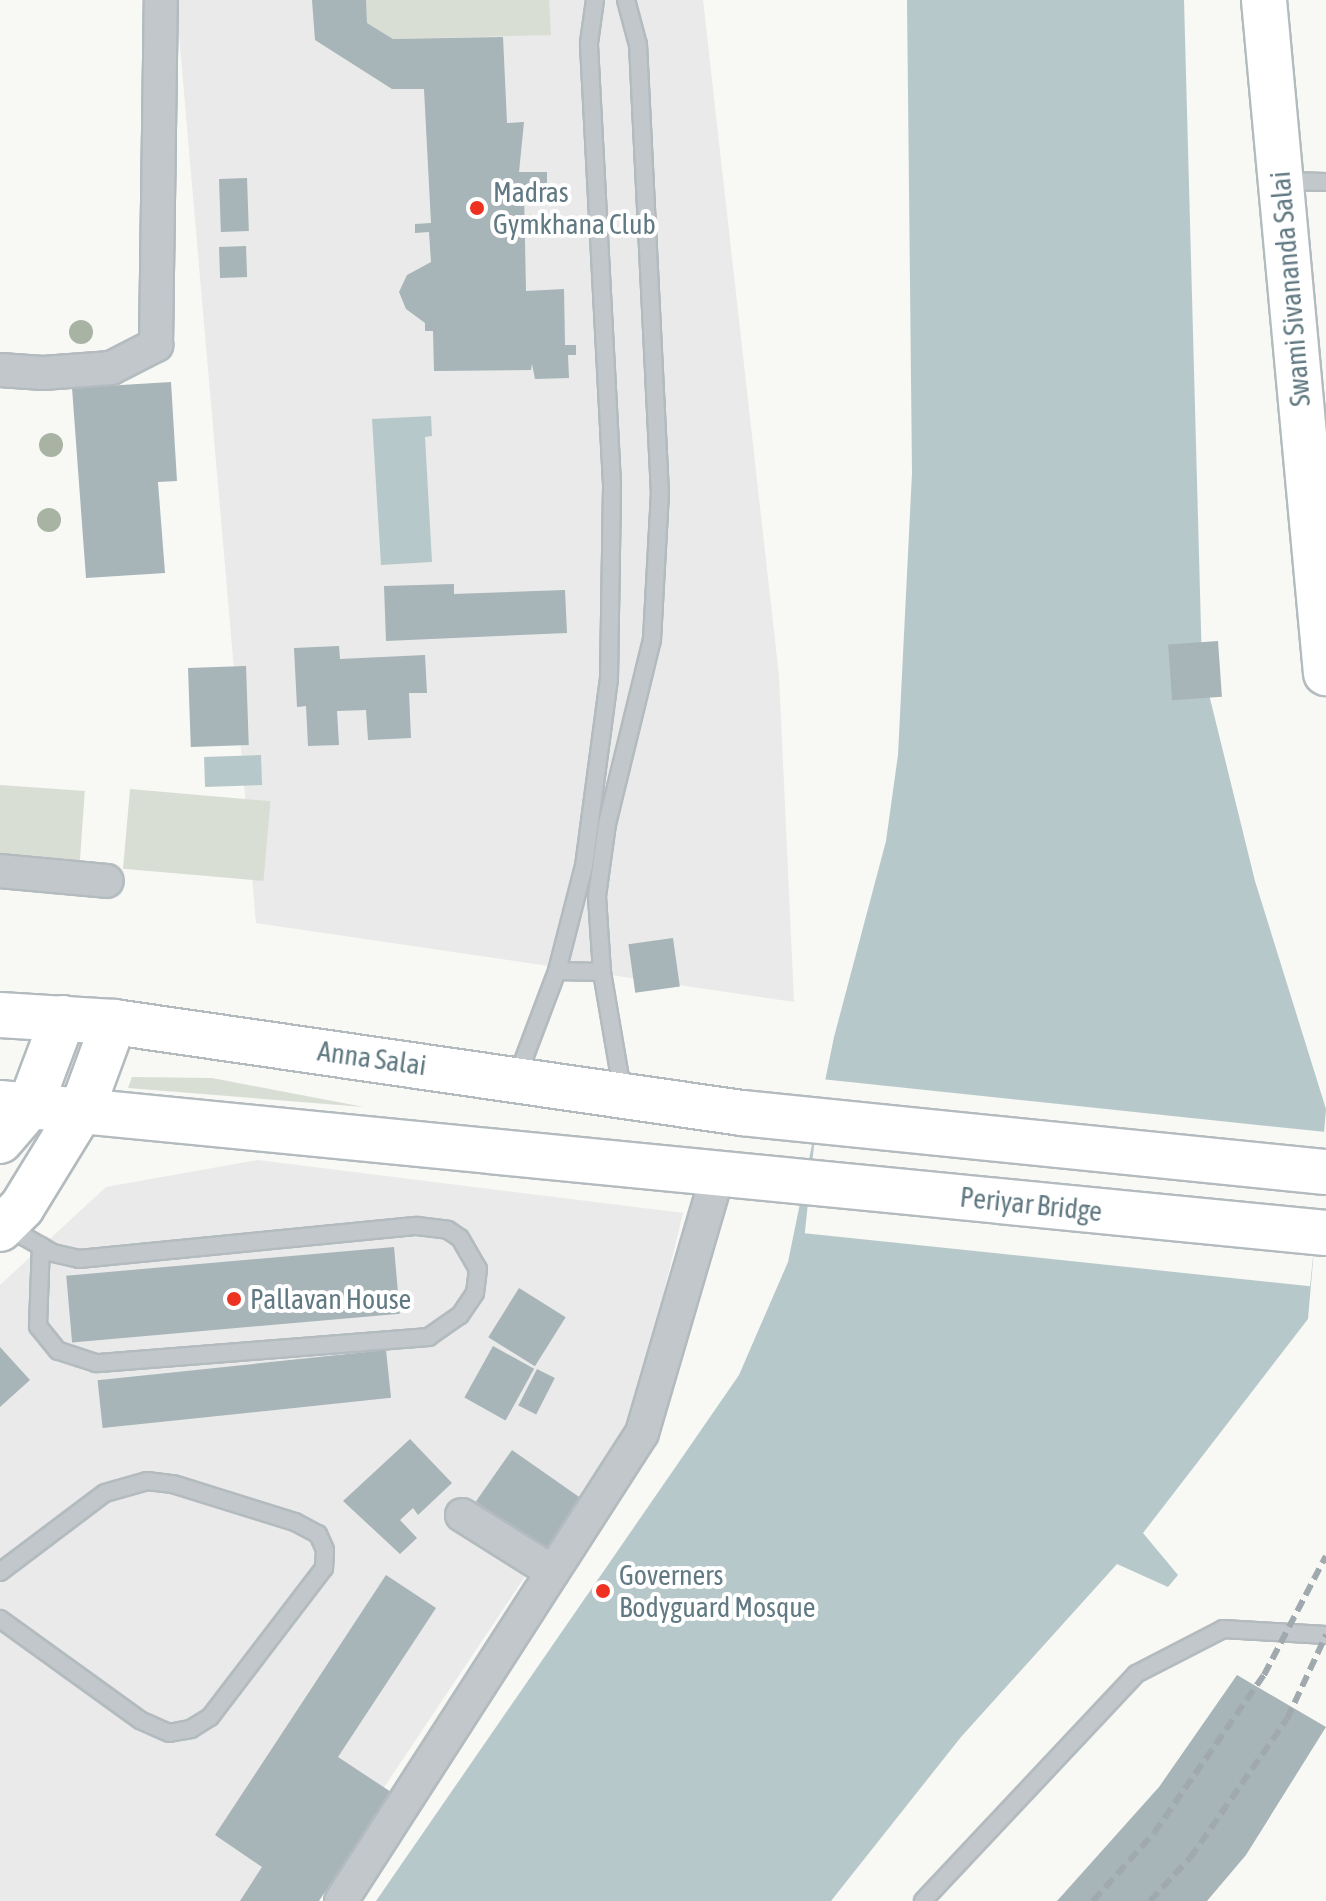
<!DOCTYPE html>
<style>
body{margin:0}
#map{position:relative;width:1326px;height:1901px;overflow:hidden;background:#f8f8f5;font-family:"Asap Condensed",sans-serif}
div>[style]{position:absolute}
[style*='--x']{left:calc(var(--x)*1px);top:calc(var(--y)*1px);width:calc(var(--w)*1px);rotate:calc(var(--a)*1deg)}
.built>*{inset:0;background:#e9eae9}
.green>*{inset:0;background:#d9ded4;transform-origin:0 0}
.water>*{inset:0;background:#b7c8ca;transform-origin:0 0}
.pier>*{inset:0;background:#f8f8f5;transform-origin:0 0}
.building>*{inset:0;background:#a7b4b8;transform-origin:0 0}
.roads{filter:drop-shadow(2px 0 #b3bbbf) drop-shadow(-2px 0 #b3bbbf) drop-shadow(0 2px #b3bbbf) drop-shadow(0 -2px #b3bbbf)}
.lane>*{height:16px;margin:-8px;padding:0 8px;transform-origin:8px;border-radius:8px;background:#c1c7ca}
.street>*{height:32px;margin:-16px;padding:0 16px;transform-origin:16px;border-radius:16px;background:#c1c7ca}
.secondary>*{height:44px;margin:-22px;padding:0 22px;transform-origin:22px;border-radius:22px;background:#fff}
.primary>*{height:44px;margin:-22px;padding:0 22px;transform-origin:22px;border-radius:22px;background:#fff}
.rail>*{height:6px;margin-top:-3px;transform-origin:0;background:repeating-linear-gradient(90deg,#a0aaae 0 12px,transparent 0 18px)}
.trees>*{width:24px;height:24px;margin:-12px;border-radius:50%;background:#a9b3a4}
.dots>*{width:22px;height:22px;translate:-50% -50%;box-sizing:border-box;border:4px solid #fff;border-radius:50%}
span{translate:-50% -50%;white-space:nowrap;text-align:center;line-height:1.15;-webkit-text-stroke:8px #fff;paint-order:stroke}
.poi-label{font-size:28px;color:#617982}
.left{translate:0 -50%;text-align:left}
.street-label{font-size:28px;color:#617982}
</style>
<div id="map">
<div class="built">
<i style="clip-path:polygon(176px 0,703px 0,779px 676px,794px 1002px,256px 923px)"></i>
<i style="clip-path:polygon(258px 1160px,683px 1213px,635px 1412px,308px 1901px,0 1901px,0 1285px,106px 1187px)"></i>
</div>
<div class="green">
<i style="clip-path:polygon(366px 0,549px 0,551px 35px,393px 39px,367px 23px)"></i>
<i style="left:0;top:785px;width:85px;height:98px;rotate:4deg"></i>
<i style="left:130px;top:789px;width:141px;height:80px;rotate:5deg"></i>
<i style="clip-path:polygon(132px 1077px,212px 1078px,364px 1107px,128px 1088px)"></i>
</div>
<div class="water">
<i style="clip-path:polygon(907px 0,1184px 0,1202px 666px,1255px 881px,1326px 1109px,1308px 1319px,1143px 1533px,1178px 1575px,1168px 1587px,1117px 1564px,961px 1737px,831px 1901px,376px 1901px,739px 1375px,788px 1262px,834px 1037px,886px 841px,898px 755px,912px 473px)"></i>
<i style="clip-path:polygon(431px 416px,432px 436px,425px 437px,432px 562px,381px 565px,372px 419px)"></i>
<i style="left:261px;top:755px;width:30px;height:57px;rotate:88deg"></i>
</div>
<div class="pier">
<i style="left:821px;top:1079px;width:508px;height:155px;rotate:6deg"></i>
</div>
<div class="building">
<i style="clip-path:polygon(312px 0,366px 0,367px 23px,393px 39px,503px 37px,507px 123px,524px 122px,519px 172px,547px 172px,547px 192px,524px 192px,526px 291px,564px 289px,565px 345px,576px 345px,576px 355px,568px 355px,569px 378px,535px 379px,532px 364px,531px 370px,434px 371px,433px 331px,425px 331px,425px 323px,406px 309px,399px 292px,407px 275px,431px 262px,429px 232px,415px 233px,415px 224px,431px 223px,424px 89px,392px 89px,315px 40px)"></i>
<i style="left:247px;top:178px;width:53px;height:28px;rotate:88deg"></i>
<i style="left:246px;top:246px;width:31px;height:27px;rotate:88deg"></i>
<i style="clip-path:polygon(171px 382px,177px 481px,158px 482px,165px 573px,86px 578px,72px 388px)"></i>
<i style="clip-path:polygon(454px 584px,454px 594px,565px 590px,567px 633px,386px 641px,384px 586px)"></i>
<i style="left:1218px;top:641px;width:56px;height:50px;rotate:86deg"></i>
<i style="clip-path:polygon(339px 646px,340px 659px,425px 655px,427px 693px,409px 693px,411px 738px,368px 740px,366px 710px,337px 711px,339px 745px,308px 746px,306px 706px,297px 707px,294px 648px)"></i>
<i style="left:246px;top:666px;width:79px;height:58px;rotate:88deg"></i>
<i style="left:673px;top:938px;width:49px;height:45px;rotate:82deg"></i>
<i style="left:394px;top:1247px;width:67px;height:329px;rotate:85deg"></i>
<i style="left:519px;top:1288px;width:55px;height:58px;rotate:32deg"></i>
<i style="left:493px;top:1346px;width:47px;height:59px;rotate:29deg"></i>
<i style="clip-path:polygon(0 1347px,30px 1380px,0 1407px)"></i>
<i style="left:386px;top:1350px;width:48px;height:290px;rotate:84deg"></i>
<i style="left:537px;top:1369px;width:20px;height:41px;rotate:27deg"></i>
<i style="clip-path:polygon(410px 1439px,452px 1483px,418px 1515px,413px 1508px,400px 1520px,417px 1538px,400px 1554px,343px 1501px)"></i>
<i style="left:512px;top:1450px;width:96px;height:63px;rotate:35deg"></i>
<i style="clip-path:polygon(386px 1575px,436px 1608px,338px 1757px,391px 1792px,319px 1901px,240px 1901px,262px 1867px,215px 1835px)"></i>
<i style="clip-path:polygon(1237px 1675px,1326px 1727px,1246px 1855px,1207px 1901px,1057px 1901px,1159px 1787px)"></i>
</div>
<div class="roads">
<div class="lane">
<i style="--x:1284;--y:181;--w:42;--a:1.4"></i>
<i style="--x:557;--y:971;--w:45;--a:1.3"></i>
<i style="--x:517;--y:1077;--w:113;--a:-69.3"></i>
<i style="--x:557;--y:971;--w:108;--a:-75.6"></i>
<i style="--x:584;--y:866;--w:189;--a:-82.4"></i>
<i style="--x:609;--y:679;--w:195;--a:-89.1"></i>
<i style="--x:612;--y:484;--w:442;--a:-93"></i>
<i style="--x:589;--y:43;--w:43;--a:-82.1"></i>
<i style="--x:623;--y:1095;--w:125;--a:-99.7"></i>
<i style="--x:602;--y:972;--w:76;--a:-93.8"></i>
<i style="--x:597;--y:896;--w:73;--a:-82.1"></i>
<i style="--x:607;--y:824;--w:189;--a:-76.3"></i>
<i style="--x:652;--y:640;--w:146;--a:-86.9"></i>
<i style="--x:660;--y:494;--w:450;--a:-92.8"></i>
<i style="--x:638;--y:45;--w:47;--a:-104.9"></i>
<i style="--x:5;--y:1226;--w:23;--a:29"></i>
<i style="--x:25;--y:1237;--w:32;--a:30"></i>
<i style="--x:53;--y:1253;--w:27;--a:13"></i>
<i style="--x:79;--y:1259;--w:340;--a:-5.6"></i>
<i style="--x:417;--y:1226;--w:31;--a:7"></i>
<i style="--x:448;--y:1230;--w:14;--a:34"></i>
<i style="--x:460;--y:1238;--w:36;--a:60"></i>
<i style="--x:478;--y:1269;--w:24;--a:97"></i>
<i style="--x:475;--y:1293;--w:27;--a:124"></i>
<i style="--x:460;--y:1315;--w:38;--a:145"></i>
<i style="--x:429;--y:1337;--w:334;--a:175.5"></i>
<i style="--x:96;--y:1363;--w:40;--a:-162"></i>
<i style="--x:58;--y:1351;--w:32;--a:-129"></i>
<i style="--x:38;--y:1326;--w:80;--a:-87.9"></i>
<i style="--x:0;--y:1572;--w:131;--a:-37"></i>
<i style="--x:105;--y:1493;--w:44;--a:-15.9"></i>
<i style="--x:147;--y:1481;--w:26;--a:7"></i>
<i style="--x:173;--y:1484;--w:128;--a:17.3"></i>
<i style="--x:295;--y:1522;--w:26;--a:28"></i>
<i style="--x:318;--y:1534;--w:17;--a:66"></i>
<i style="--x:325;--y:1550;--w:18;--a:93"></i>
<i style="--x:324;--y:1568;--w:188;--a:127.4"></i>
<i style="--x:210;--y:1717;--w:22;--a:148"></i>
<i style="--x:191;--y:1729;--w:22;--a:170"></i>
<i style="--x:169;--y:1733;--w:32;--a:-156"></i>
<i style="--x:140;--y:1720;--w:173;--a:-144.2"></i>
<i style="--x:923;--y:1901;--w:311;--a:-46.8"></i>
<i style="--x:1136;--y:1674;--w:98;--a:-27.3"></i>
<i style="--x:1223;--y:1629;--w:103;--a:3.3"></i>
</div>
<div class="street">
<i style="--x:0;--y:370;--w:43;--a:4"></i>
<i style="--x:43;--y:373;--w:68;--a:-4.2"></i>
<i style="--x:111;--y:368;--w:51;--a:-27.1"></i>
<i style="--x:156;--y:345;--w:345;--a:-89.2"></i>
<i style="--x:0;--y:871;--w:107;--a:5.3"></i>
<i style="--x:462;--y:1515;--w:107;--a:32.1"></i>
<i style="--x:341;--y:1901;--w:556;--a:-57.25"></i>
<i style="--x:642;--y:1433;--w:274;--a:-73.7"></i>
</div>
<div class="secondary">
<i style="--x:1264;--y:0;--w:676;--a:84.74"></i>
<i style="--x:0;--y:1141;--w:46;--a:-49.4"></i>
<i style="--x:30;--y:1106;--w:94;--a:-69.4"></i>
<i style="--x:0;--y:1229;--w:31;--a:-45"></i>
<i style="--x:22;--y:1207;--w:115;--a:-58.5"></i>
<i style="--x:82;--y:1109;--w:93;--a:-69.8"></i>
</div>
<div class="primary">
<i style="--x:0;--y:1015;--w:114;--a:3.5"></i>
<i style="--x:114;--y:1022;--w:635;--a:8.25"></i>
<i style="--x:742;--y:1113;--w:587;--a:5.77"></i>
<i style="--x:0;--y:1103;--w:1332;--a:5.6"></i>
</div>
</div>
<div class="rail">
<i style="--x:1093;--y:1901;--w:91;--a:-48.1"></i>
<i style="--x:1154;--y:1833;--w:193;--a:-55.2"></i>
<i style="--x:1264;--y:1675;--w:134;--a:-62.5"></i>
<i style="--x:1150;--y:1901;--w:59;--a:-47.1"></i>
<i style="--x:1190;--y:1858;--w:169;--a:-55.1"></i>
<i style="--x:1287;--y:1719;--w:93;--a:-65.1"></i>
</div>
<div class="trees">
<i style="left:81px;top:332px"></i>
<i style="left:51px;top:445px"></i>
<i style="left:49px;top:520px"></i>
</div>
<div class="dots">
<i style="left:477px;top:208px;background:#ed3221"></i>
<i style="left:234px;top:1299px;background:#ed3221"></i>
<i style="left:603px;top:1591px;background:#ed3221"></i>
</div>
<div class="poi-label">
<span class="left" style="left:493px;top:208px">Madras<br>Gymkhana Club</span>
<span class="left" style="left:250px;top:1299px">Pallavan House</span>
<span class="left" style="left:619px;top:1591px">Governers<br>Bodyguard Mosque</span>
</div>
<div class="street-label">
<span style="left:1290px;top:289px;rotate:-95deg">Swami Sivananda Salai</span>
<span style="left:372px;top:1058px;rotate:8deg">Anna Salai</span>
<span style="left:1031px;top:1204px;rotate:6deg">Periyar Bridge</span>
</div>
</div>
